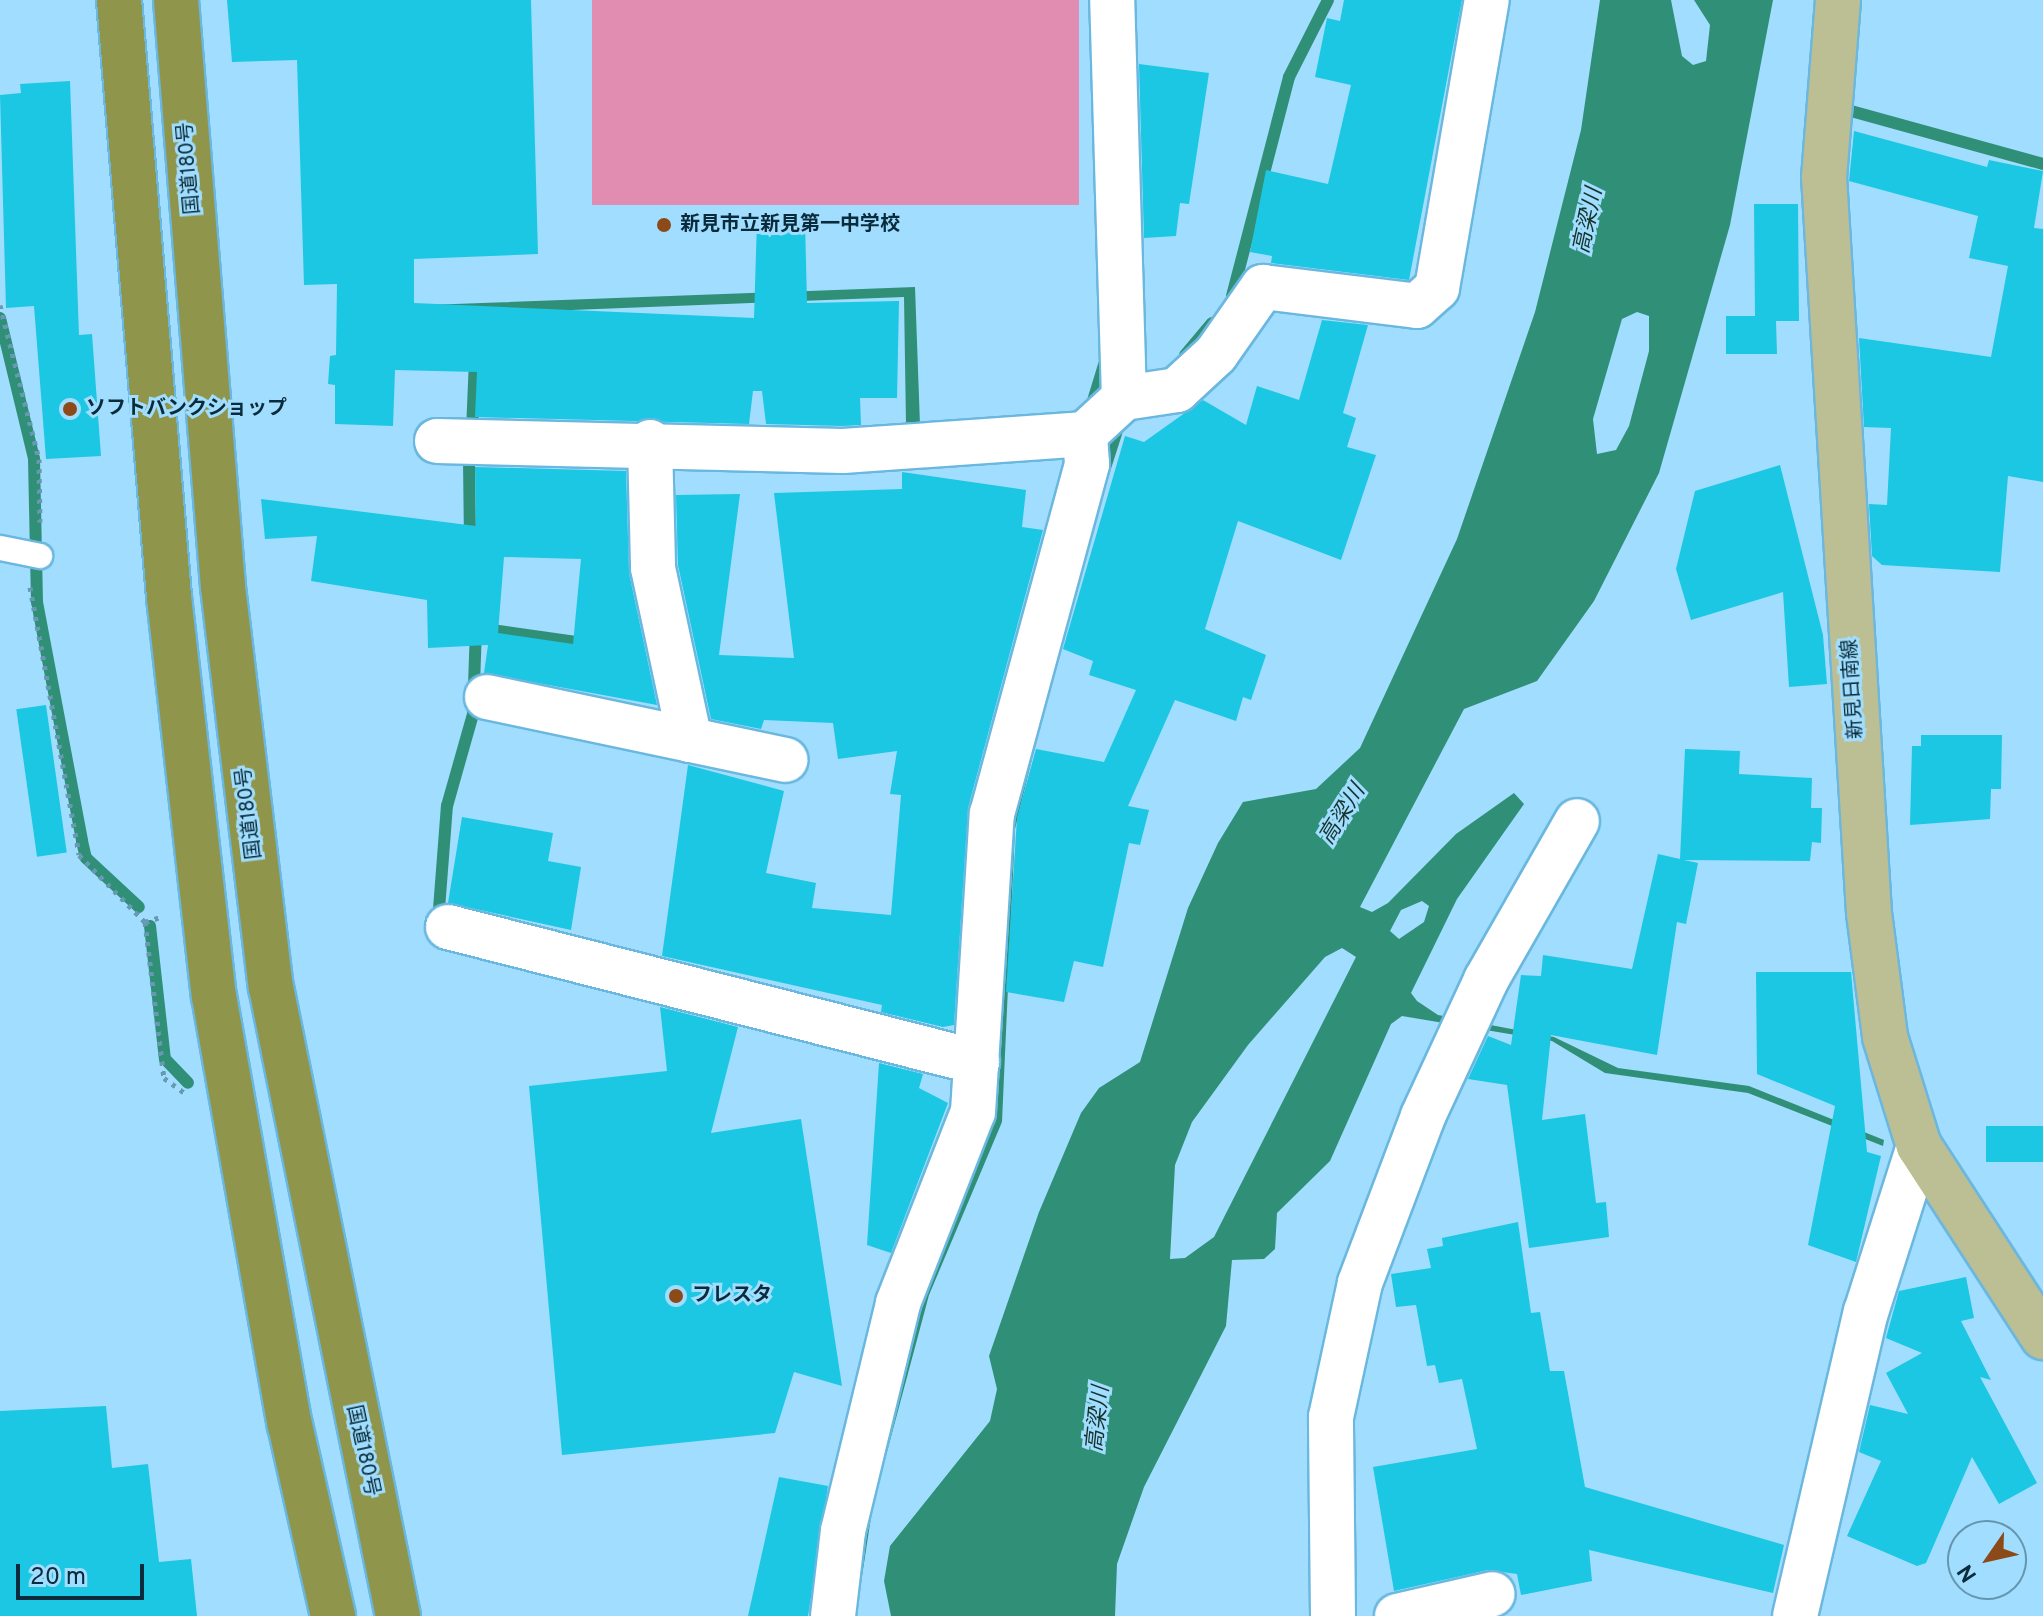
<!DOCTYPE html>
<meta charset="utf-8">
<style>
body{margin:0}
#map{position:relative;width:2043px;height:1616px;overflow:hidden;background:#a1ddfe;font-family:Overpass,"Noto Sans JP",sans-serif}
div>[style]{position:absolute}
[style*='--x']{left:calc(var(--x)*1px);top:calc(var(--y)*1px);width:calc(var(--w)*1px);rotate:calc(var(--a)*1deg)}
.green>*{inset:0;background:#e18cb1;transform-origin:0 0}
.water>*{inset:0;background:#2f9077}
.stream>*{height:12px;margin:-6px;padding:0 6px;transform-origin:6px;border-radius:6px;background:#2f9077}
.building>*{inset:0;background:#1bc7e2;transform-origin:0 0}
.path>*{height:5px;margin-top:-2.5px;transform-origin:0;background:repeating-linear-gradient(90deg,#6799b4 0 4px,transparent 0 10px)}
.roads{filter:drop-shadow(2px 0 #6ab7df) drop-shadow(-2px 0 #6ab7df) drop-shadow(0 2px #6ab7df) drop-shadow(0 -2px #6ab7df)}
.lane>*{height:24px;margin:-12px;padding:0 12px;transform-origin:12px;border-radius:12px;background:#fff}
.street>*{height:44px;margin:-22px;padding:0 22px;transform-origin:22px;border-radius:22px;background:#fff}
.primary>*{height:44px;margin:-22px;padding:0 22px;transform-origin:22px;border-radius:22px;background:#bcbf93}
.highway>*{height:44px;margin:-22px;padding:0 22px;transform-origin:22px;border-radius:22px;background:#8f954b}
.dots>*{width:22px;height:22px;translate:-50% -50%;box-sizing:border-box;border:4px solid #a1ddfe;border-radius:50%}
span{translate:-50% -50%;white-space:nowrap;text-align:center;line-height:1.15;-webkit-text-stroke:6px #a1ddfe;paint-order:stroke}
.street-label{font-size:20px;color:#092b3b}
.poi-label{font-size:20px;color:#092b3b;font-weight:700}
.left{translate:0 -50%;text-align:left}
.water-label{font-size:22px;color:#16332b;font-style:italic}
.north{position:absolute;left:1947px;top:1520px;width:80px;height:80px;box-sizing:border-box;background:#a1ddfe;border:2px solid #6496b0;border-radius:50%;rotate:236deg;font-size:22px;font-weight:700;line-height:32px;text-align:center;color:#092b3b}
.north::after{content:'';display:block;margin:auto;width:28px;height:36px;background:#8c4a19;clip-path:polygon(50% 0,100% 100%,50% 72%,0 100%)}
.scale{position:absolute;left:16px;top:1564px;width:128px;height:36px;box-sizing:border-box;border:4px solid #092b3b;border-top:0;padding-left:10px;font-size:24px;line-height:28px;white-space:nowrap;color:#092b3b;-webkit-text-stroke:6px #a1ddfe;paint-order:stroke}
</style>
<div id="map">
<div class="green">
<i style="left:592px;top:0;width:487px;height:205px"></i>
</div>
<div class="water">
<i style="clip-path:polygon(evenodd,1600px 0,1671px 0,1682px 56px,1693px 65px,1706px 61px,1710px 25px,1694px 0,1773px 0,1730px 225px,1659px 473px,1594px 601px,1537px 681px,1464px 709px,1360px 907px,1372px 912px,1388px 903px,1456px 834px,1514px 793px,1524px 804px,1457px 899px,1411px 993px,1417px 1001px,1438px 1015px,1554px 1037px,1618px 1068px,1749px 1086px,1884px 1140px,1883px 1146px,1748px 1093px,1605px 1073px,1552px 1041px,1402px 1016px,1391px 1024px,1330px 1161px,1277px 1213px,1275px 1249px,1264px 1259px,1232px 1260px,1226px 1326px,1144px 1487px,1117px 1564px,1115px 1616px,891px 1616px,884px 1581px,890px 1546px,990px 1421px,997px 1389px,989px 1356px,1039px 1212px,1081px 1113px,1099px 1088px,1140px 1062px,1188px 908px,1218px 843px,1243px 802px,1316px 789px,1360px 748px,1457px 539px,1535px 312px,1581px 130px,1600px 0,1637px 312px,1649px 316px,1649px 351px,1629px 426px,1616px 450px,1597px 454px,1593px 419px,1622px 319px,1637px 312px,1600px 0,1422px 901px,1429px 906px,1424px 922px,1399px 939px,1390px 931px,1401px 910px,1422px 901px,1600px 0,1342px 948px,1356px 957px,1214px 1237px,1185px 1258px,1170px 1259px,1175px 1165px,1192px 1122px,1248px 1045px,1325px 957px,1342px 948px)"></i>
<i style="clip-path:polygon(915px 287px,920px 425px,906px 425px,904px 297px,344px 319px,344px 308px)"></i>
<i style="clip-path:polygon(1105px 341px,1126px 422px,1075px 581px,1015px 829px,1002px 1122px,929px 1295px,873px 1504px,856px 1616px,845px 1616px,920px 1286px,1002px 831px,1113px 425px,1087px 400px)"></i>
</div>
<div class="stream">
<i style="--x:1851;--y:111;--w:199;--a:15.4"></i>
<i style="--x:1232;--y:296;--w:226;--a:-75.4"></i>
<i style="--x:1289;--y:77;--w:86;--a:-63.1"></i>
<i style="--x:0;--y:318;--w:145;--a:76.4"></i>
<i style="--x:34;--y:459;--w:143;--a:88.8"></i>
<i style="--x:37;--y:602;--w:243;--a:79.3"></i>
<i style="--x:82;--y:841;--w:17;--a:77"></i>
<i style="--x:86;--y:858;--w:72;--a:42.8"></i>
<i style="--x:1185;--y:355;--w:42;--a:-49.8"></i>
<i style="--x:472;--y:431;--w:73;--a:-87.6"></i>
<i style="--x:469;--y:461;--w:78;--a:89.3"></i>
<i style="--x:485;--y:629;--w:106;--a:8.1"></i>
<i style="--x:438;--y:922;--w:116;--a:-85.6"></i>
<i style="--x:447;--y:806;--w:96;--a:-74.2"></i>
<i style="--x:473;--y:714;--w:85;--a:-88"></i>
<i style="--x:150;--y:926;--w:134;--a:83.6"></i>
<i style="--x:165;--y:1059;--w:33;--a:46"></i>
</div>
<div class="building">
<i style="clip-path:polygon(227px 0,531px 0,538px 254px,414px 259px,414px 303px,754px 318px,757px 221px,805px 221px,807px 303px,899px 301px,897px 398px,860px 398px,861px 425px,842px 426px,766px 424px,762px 391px,753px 391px,749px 424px,475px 417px,477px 372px,395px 370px,393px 426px,335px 424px,335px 385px,328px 384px,330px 356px,336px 355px,337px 284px,304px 285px,297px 60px,232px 62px)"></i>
<i style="clip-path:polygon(1344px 0,1462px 0,1409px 280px,1271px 263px,1272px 256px,1250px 252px,1266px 170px,1328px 184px,1351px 85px,1315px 77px,1327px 18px,1340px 21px)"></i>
<i style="clip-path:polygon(1139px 64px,1209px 73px,1189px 204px,1180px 203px,1176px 236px,1144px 238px)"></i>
<i style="clip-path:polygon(70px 81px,79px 335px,92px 334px,101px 456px,46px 459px,34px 306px,6px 308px,0 95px,21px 93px,20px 84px)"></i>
<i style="clip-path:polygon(1854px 131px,1987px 167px,1989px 160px,2043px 171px,2034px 228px,2043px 229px,2043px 482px,2008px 476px,2000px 572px,1882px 565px,1872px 556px,1869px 504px,1887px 505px,1891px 428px,1864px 427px,1859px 338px,1991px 357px,2008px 266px,1969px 258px,1978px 216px,1849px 181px)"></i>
<i style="clip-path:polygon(1754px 204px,1798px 204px,1799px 321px,1776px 321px,1777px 354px,1726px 354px,1726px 316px,1755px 316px)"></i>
<i style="clip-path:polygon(1322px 320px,1368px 325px,1343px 413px,1356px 418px,1347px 447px,1376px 455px,1341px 560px,1238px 521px,1205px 629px,1266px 655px,1251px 700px,1243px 697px,1236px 721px,1175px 700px,1128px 806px,1149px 810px,1140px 845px,1129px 843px,1103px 967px,1074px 961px,1064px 1002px,1006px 992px,1017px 818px,1036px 749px,1104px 762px,1136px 690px,1089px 675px,1093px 661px,1063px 649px,1125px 436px,1144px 442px,1203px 400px,1246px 425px,1257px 386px,1299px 400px)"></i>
<i style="clip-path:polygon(1780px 465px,1823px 635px,1827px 684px,1789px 687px,1783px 592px,1691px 620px,1676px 569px,1695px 491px)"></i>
<i style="clip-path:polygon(evenodd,475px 467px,626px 471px,629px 573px,657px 705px,484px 673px,488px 645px,428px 648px,427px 600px,311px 581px,317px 536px,265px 539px,261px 499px,476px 526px,475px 467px,504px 557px,581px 559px,573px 644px,498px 633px,504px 557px)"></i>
<i style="clip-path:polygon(902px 472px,1026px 490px,1022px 527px,1043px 530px,968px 808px,954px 1025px,943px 1027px,881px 1012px,882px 1005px,662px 956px,688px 765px,784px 791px,766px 873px,816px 883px,812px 908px,891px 915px,901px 795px,890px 794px,897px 751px,838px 759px,833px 723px,764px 720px,761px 729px,711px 719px,678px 565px,676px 495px,740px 494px,719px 655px,794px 658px,774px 493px,902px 489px)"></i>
<i style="left:46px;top:705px;width:149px;height:30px;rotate:82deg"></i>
<i style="clip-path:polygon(1921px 735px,2002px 735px,2001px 789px,1991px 789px,1990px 819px,1910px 825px,1912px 746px,1921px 746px)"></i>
<i style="clip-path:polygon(1685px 749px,1740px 751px,1739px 774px,1812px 778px,1811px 808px,1822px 808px,1821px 843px,1812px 842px,1810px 861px,1684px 860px,1698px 863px,1686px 924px,1677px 922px,1657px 1055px,1551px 1035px,1542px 1120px,1585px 1114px,1596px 1203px,1606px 1202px,1609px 1237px,1529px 1248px,1507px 1085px,1468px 1079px,1488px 1036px,1511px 1045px,1521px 975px,1541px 976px,1543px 955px,1632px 969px,1658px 854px,1680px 859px)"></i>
<i style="clip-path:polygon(462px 817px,553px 833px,548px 861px,581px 867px,571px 930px,448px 903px)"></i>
<i style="clip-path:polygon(1756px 972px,1851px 972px,1867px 1152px,1881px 1156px,1856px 1262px,1808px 1245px,1835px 1106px,1757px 1074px)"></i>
<i style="clip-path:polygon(660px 1007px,738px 1027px,711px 1133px,801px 1119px,842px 1386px,794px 1372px,775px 1433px,562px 1455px,529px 1086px,667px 1071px)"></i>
<i style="clip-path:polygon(879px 1063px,923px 1074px,919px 1088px,948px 1103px,891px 1253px,867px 1245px)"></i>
<i style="left:2043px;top:1126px;width:36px;height:57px;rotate:90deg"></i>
<i style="clip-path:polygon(1518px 1222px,1531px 1313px,1540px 1312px,1550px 1371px,1564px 1371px,1585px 1487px,1784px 1545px,1773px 1593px,1589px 1550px,1592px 1581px,1521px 1595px,1517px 1574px,1488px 1570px,1394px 1591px,1373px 1467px,1477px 1449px,1462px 1379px,1439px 1383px,1435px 1365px,1427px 1366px,1416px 1305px,1396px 1307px,1391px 1274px,1431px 1268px,1427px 1249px,1443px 1246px,1442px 1238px)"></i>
<i style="clip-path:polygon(1966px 1277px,1974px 1318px,1961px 1321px,1991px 1380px,1980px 1377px,2037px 1483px,1999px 1504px,1972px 1457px,1926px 1563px,1917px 1566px,1847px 1536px,1881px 1461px,1859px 1452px,1870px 1405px,1908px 1414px,1886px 1373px,1922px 1353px,1886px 1338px,1899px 1291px)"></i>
<i style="clip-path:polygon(106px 1406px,112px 1468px,148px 1464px,159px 1562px,191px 1559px,197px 1616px,0 1616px,0 1411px)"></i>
<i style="clip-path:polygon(779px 1477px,828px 1486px,808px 1616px,748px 1616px)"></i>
</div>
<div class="path">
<i style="--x:0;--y:305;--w:159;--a:75.8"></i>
<i style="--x:39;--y:459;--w:63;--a:89.1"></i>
<i style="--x:30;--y:587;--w:272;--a:79.6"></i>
<i style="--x:79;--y:855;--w:94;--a:45.4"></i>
<i style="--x:145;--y:922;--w:157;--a:83.1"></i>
<i style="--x:164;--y:1078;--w:29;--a:36"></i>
<i style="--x:145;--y:922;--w:19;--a:-18"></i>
</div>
<div class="roads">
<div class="lane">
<i style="--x:0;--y:548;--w:41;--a:11.3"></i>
</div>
<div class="street">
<i style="--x:1124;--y:398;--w:54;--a:-8.6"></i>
<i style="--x:1177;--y:390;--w:53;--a:-42.7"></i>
<i style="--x:1216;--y:354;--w:82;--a:-55"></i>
<i style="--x:1263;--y:287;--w:155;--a:7"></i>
<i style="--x:1417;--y:306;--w:27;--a:-42"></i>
<i style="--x:1437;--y:288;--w:292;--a:-80.2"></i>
<i style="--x:437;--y:441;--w:406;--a:1.4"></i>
<i style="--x:843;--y:451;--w:243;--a:-4"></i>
<i style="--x:650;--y:442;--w:126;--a:88.6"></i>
<i style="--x:653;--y:568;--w:176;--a:77.9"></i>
<i style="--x:487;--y:697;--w:305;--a:11.9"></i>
<i style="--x:448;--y:927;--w:546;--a:14.32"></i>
<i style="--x:833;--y:1616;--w:86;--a:-83.3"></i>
<i style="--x:843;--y:1531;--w:235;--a:-76.4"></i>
<i style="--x:898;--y:1303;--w:205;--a:-68.6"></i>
<i style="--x:973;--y:1112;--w:299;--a:-86.4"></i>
<i style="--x:992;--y:814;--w:363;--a:-74.8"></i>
<i style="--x:1087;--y:464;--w:30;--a:-94"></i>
<i style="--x:1085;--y:434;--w:53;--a:-42.7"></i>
<i style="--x:1124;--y:398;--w:398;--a:-91.7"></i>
<i style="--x:1333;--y:1616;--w:199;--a:-90.6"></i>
<i style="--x:1331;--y:1417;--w:137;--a:-77.8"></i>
<i style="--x:1360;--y:1283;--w:178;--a:-69.3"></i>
<i style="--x:1423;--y:1116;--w:150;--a:-65.1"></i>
<i style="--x:1486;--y:980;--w:183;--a:-60.2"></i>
<i style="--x:1397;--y:1616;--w:98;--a:-12.9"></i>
<i style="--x:1795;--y:1616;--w:312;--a:-76.9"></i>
<i style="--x:1866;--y:1312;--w:174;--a:-72.3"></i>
</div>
<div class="primary">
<i style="--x:1838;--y:0;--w:178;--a:94.5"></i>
<i style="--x:1824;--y:177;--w:737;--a:86.5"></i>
<i style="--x:1869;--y:913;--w:125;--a:82.6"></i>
<i style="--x:1885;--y:1037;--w:114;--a:72.7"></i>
<i style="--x:1919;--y:1146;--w:228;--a:57"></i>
</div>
<div class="highway">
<i style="--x:119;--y:0;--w:599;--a:85.21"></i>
<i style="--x:169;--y:597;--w:402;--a:83.6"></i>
<i style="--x:214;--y:996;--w:436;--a:80"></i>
<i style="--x:290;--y:1425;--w:196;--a:77.3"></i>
<i style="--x:176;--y:0;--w:589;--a:85.42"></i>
<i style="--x:223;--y:587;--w:403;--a:83.2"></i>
<i style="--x:271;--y:987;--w:642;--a:78.59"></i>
</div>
</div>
<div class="dots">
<i style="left:664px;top:225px;background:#8c4a19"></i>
<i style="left:70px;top:409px;background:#8c4a19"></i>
<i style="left:676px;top:1296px;background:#8c4a19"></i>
</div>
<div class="street-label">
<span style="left:190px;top:168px;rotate:-95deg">国道180号</span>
<span style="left:1854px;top:689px;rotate:-94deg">新見日南線</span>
<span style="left:250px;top:813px;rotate:-97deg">国道180号</span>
<span style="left:362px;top:1451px;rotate:78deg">国道180号</span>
</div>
<div class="poi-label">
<span class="left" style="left:680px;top:225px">新見市立新見第一中学校</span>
<span class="left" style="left:86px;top:409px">ソフトバンクショップ</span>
<span class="left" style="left:692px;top:1296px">フレスタ</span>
</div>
<div class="water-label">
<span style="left:1589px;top:221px;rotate:-78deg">高梁川</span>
<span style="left:1343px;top:815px;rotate:-58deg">高梁川</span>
<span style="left:1099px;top:1419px;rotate:-84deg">高梁川</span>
</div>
<div class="north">N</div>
<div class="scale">20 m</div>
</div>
